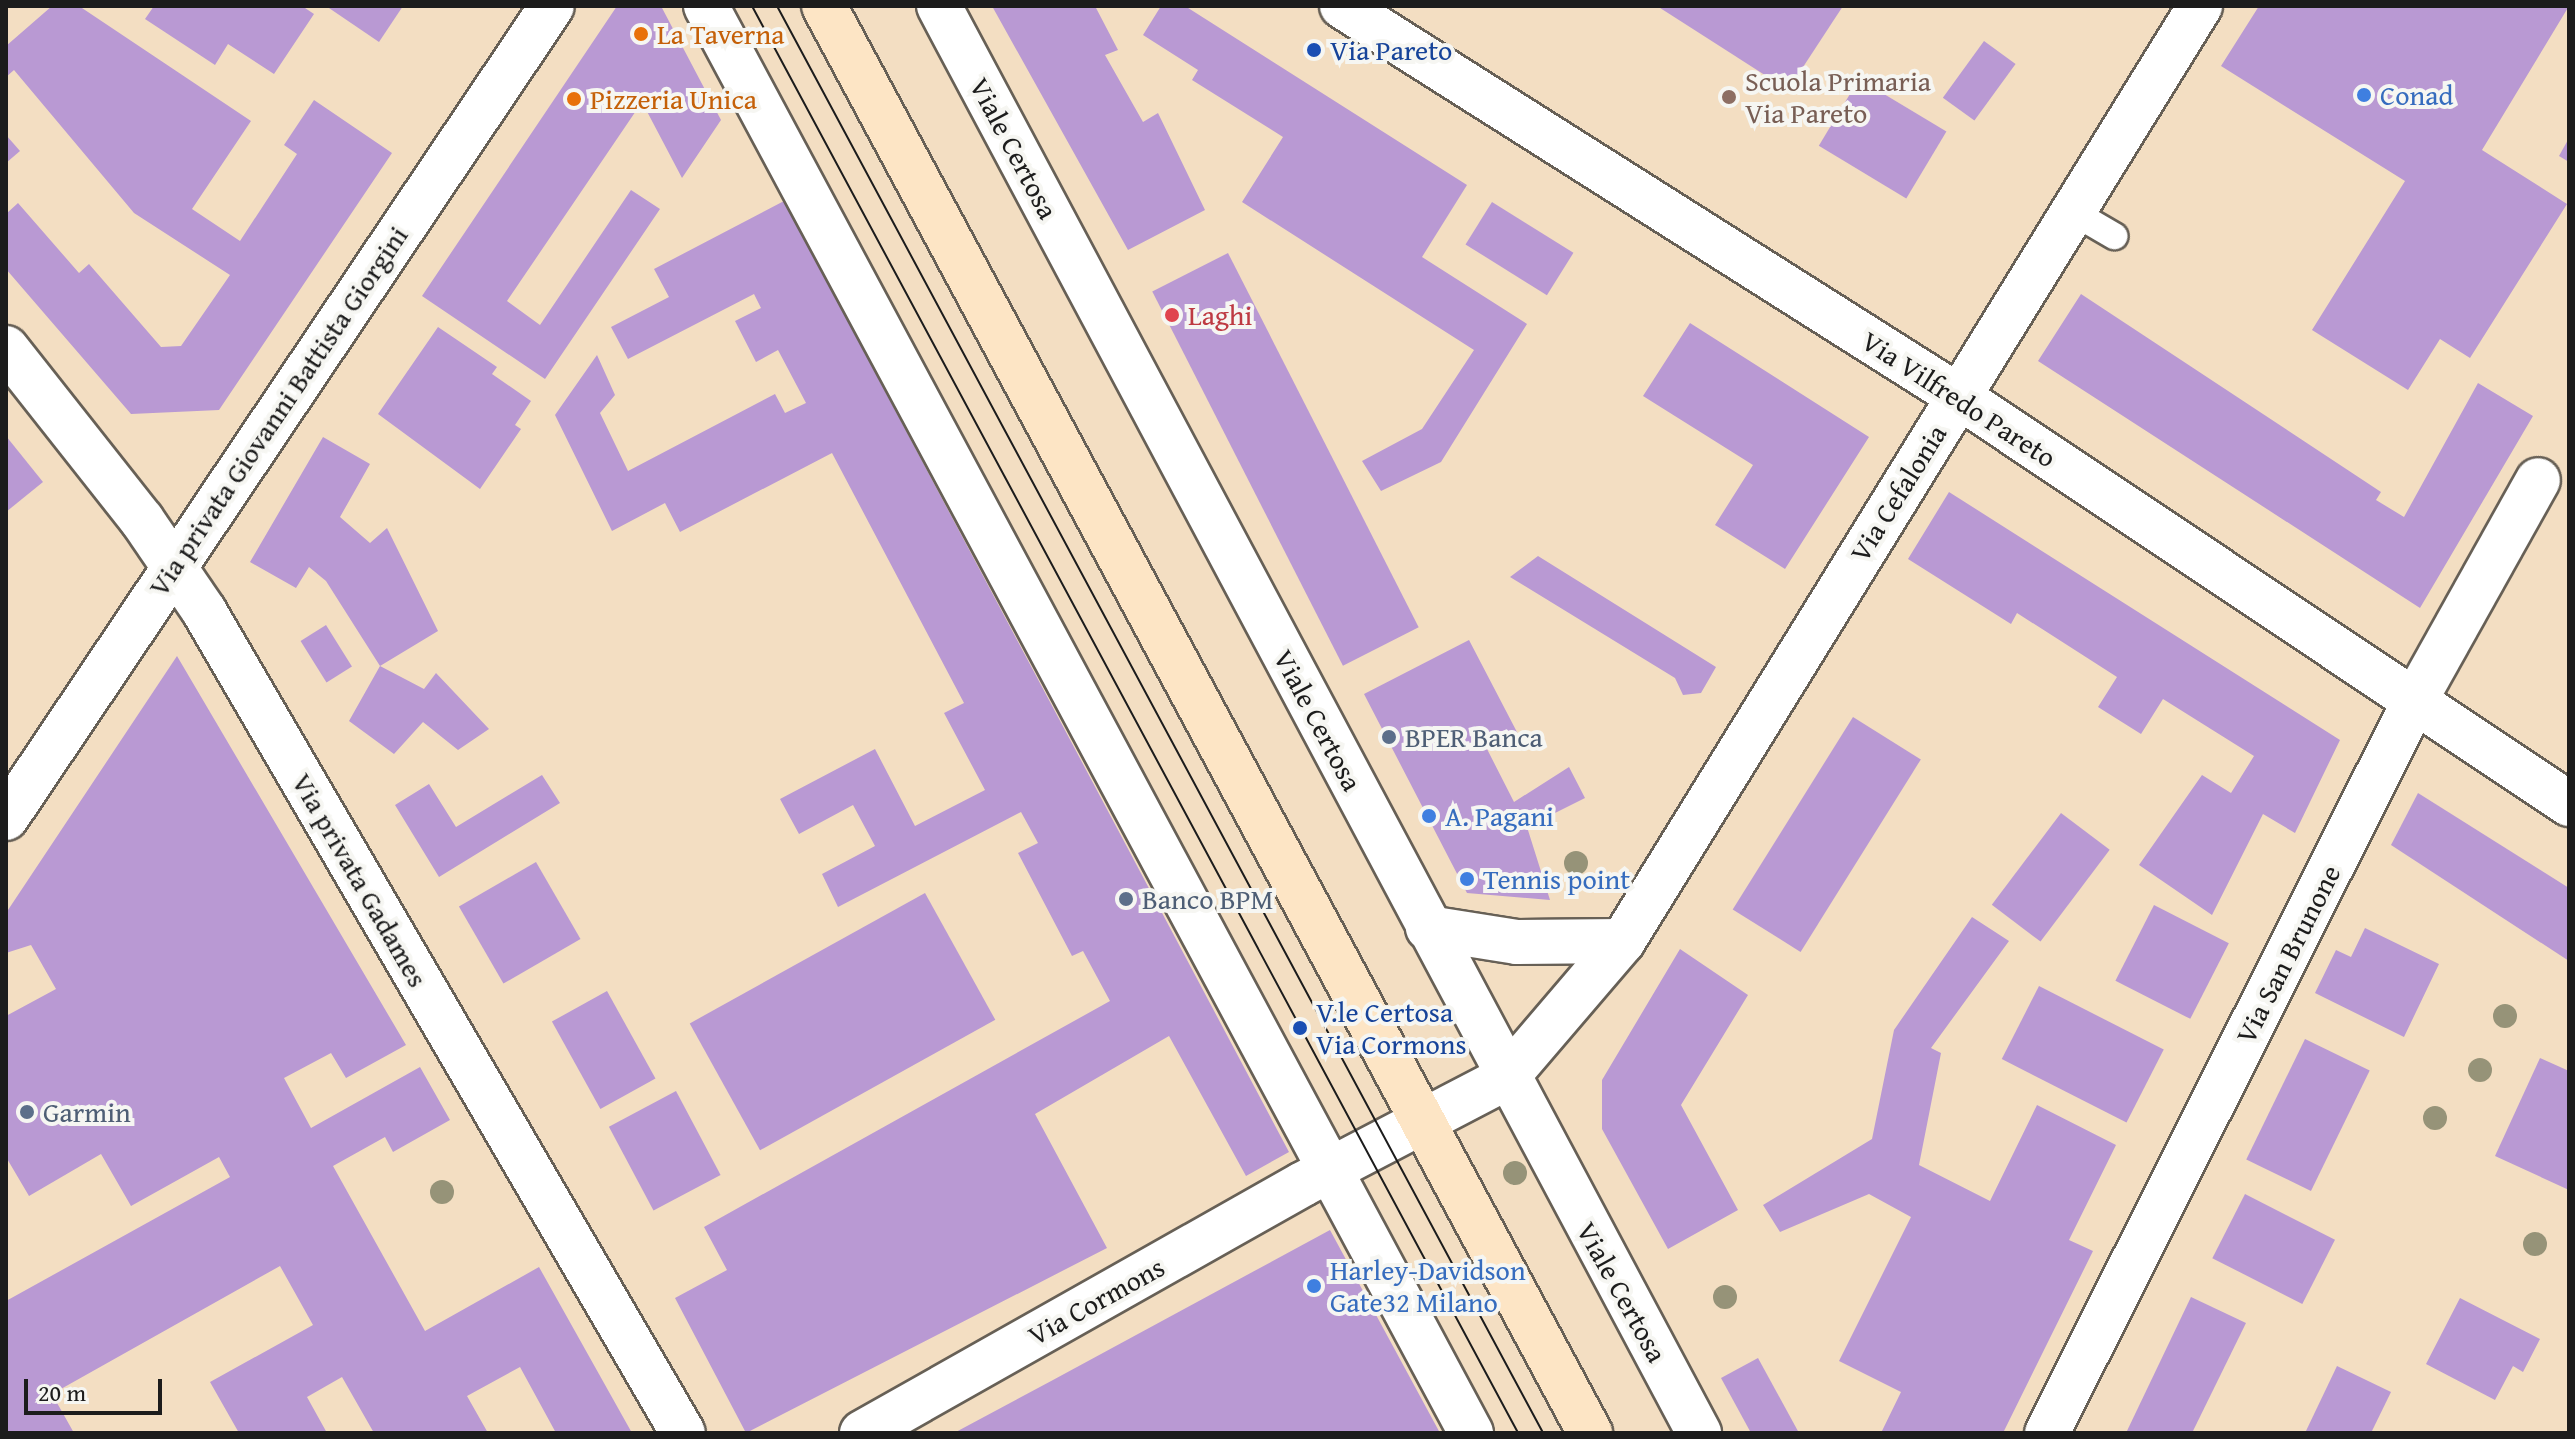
<!DOCTYPE html>
<style>
body{margin:0}
#map{position:relative;width:2575px;height:1439px;overflow:hidden;background:#f3dec2;font-family:"Gentium Book Plus",serif}
div>[style]{position:absolute}
[style*='--x']{left:calc(var(--x)*1px);top:calc(var(--y)*1px);width:calc(var(--w)*1px);rotate:calc(var(--a)*1deg)}
.building>*{inset:0;background:#b999d3;transform-origin:0 0}
.roads{filter:drop-shadow(2px 0 #676056) drop-shadow(-2px 0 #676056) drop-shadow(0 2px #676056) drop-shadow(0 -2px #676056)}
.service>*{height:26px;margin:-13px;padding:0 13px;transform-origin:13px;border-radius:13px;background:#fff}
.minor>*{height:44px;margin:-22px;padding:0 22px;transform-origin:22px;border-radius:22px;background:#fff}
.secondary>*{height:44px;margin:-22px;padding:0 22px;transform-origin:22px;border-radius:22px;background:#fde5c5}
.tram>*{height:2px;margin:-1px;padding:0 1px;transform-origin:1px;border-radius:1px;background:#1c1c1c}
.trees>*{width:24px;height:24px;margin:-12px;border-radius:50%;background:#969378}
.dots>*{width:22px;height:22px;translate:-50% -50%;box-sizing:border-box;border:4px solid #f6f6f2;border-radius:50%}
span{translate:-50% -50%;white-space:nowrap;text-align:center;line-height:1.15;-webkit-text-stroke:8px #f6f6f2;paint-order:stroke}
.food-label{font-size:28px;color:#c56008}
.left{translate:0 -50%;text-align:left}
.transit-label{font-size:28px;color:#164399}
.education-label{font-size:28px;color:#785e54}
.shop-label{font-size:28px;color:#366cbe}
.street-label{font-size:28px;color:#1c1c1c}
.health-label{font-size:28px;color:#be3a42}
.service-label{font-size:28px;color:#4e5e75}
.frame{position:absolute;inset:0;border:8px solid #1c1c1c;pointer-events:none}
.scale{position:absolute;left:24px;top:1379px;width:138px;height:36px;box-sizing:border-box;border:4px solid #1c1c1c;border-top:0;padding-left:10px;font-size:24px;line-height:28px;white-space:nowrap;color:#1c1c1c;-webkit-text-stroke:6px #f6f6f2;paint-order:stroke}
</style>
<div id="map">
<div class="building">
<i style="clip-path:polygon(52px 6px,79px 6px,251px 121px,192px 209px,240px 241px,297px 154px,284px 145px,314px 100px,392px 153px,219px 410px,131px 414px,6px 269px,6px 214px,18px 203px,79px 273px,89px 264px,161px 347px,181px 346px,230px 275px,134px 213px,14px 70px,6px 77px,6px 46px)"></i>
<i style="clip-path:polygon(154px 6px,302px 6px,314px 14px,274px 74px,228px 44px,215px 65px,145px 19px)"></i>
<i style="clip-path:polygon(326px 6px,403px 6px,379px 42px)"></i>
<i style="clip-path:polygon(617px 6px,661px 6px,721px 120px,682px 178px,642px 102px,507px 301px,540px 325px,631px 190px,660px 209px,545px 379px,422px 296px)"></i>
<i style="clip-path:polygon(992px 6px,1095px 6px,1118px 50px,1105px 55px,1143px 122px,1158px 113px,1205px 210px,1128px 250px)"></i>
<i style="clip-path:polygon(1161px 6px,1185px 6px,1467px 185px,1422px 257px,1527px 324px,1441px 462px,1381px 491px,1362px 461px,1422px 429px,1474px 350px,1242px 202px,1283px 137px,1192px 80px,1198px 70px,1143px 35px)"></i>
<i style="clip-path:polygon(1657px 6px,1843px 6px,1788px 90px)"></i>
<i style="clip-path:polygon(2259px 6px,2569px 6px,2482px 150px,2567px 204px,2470px 358px,2440px 339px,2408px 390px,2312px 330px,2405px 181px,2221px 66px)"></i>
<i style="left:1984px;top:41px;width:39px;height:70px;rotate:36deg"></i>
<i style="left:1859px;top:79px;width:102px;height:78px;rotate:31deg"></i>
<i style="clip-path:polygon(6px 135px,20px 151px,6px 163px)"></i>
<i style="clip-path:polygon(2569px 138px,2569px 162px,2559px 156px)"></i>
<i style="clip-path:polygon(784px 201px,1289px 1152px,1246px 1176px,1169px 1036px,1035px 1114px,1107px 1248px,746px 1433px,675px 1298px,727px 1270px,704px 1227px,1110px 1001px,1083px 951px,1072px 956px,1018px 853px,1038px 843px,1021px 812px,838px 907px,822px 874px,875px 846px,853px 805px,799px 834px,780px 799px,875px 749px,915px 826px,985px 790px,944px 713px,964px 703px,832px 453px,680px 532px,665px 503px,612px 531px,555px 415px,597px 355px,615px 395px,600px 413px,628px 471px,775px 394px,785px 413px,806px 403px,778px 350px,756px 362px,735px 321px,761px 308px,754px 294px,628px 359px,611px 327px,669px 297px,654px 269px)"></i>
<i style="left:1492px;top:202px;width:96px;height:50px;rotate:32deg"></i>
<i style="left:1228px;top:253px;width:420px;height:85px;rotate:63deg"></i>
<i style="clip-path:polygon(2081px 294px,2381px 492px,2376px 500px,2404px 517px,2478px 383px,2533px 416px,2420px 608px,2038px 361px)"></i>
<i style="clip-path:polygon(1690px 323px,1869px 437px,1785px 569px,1715px 525px,1753px 465px,1643px 396px)"></i>
<i style="clip-path:polygon(438px 327px,497px 367px,492px 374px,531px 401px,515px 425px,521px 429px,480px 489px,378px 414px)"></i>
<i style="clip-path:polygon(6px 436px,43px 482px,6px 512px)"></i>
<i style="clip-path:polygon(323px 437px,370px 464px,340px 517px,370px 543px,387px 528px,438px 631px,380px 666px,326px 581px,309px 567px,296px 588px,250px 562px)"></i>
<i style="clip-path:polygon(1949px 492px,2340px 740px,2295px 833px,2263px 814px,2212px 915px,2139px 865px,2202px 775px,2231px 793px,2254px 756px,2163px 699px,2141px 734px,2098px 707px,2117px 677px,2017px 613px,2011px 624px,1908px 559px)"></i>
<i style="clip-path:polygon(1538px 556px,1716px 667px,1701px 693px,1683px 695px,1675px 678px,1510px 577px)"></i>
<i style="left:326px;top:625px;width:49px;height:30px;rotate:58deg"></i>
<i style="clip-path:polygon(1469px 640px,1518px 734px,1487px 749px,1514px 802px,1569px 767px,1585px 798px,1527px 827px,1550px 900px,1467px 893px,1364px 694px)"></i>
<i style="clip-path:polygon(177px 656px,406px 1045px,346px 1078px,331px 1053px,284px 1078px,311px 1128px,420px 1067px,450px 1120px,393px 1152px,385px 1137px,333px 1166px,425px 1331px,539px 1267px,632px 1433px,556px 1433px,520px 1367px,467px 1396px,488px 1433px,374px 1433px,342px 1377px,307px 1397px,327px 1433px,239px 1433px,210px 1382px,313px 1325px,280px 1266px,52px 1394px,74px 1433px,6px 1433px,6px 1301px,230px 1177px,219px 1157px,131px 1206px,101px 1154px,29px 1196px,6px 1157px,6px 1016px,56px 989px,31px 945px,6px 953px,6px 913px)"></i>
<i style="clip-path:polygon(380px 666px,424px 689px,436px 673px,489px 729px,458px 750px,423px 722px,394px 754px,349px 721px)"></i>
<i style="left:1853px;top:717px;width:80px;height:227px;rotate:32deg"></i>
<i style="clip-path:polygon(542px 775px,560px 803px,439px 877px,395px 805px,429px 784px,456px 827px)"></i>
<i style="clip-path:polygon(2418px 793px,2569px 888px,2569px 961px,2391px 845px)"></i>
<i style="left:2061px;top:813px;width:61px;height:115px;rotate:37deg"></i>
<i style="left:536px;top:862px;width:89px;height:89px;rotate:60deg"></i>
<i style="left:925px;top:893px;width:145px;height:269px;rotate:61deg"></i>
<i style="left:2154px;top:905px;width:84px;height:85px;rotate:27deg"></i>
<i style="clip-path:polygon(1972px 917px,2009px 941px,1931px 1048px,1941px 1053px,1919px 1165px,1990px 1201px,2037px 1105px,2116px 1145px,2069px 1240px,2093px 1251px,2003px 1433px,1881px 1433px,1901px 1392px,1839px 1361px,1911px 1217px,1869px 1194px,1780px 1232px,1763px 1205px,1872px 1139px,1894px 1030px)"></i>
<i style="clip-path:polygon(2365px 928px,2439px 964px,2404px 1037px,2315px 993px,2336px 950px,2351px 957px)"></i>
<i style="clip-path:polygon(1680px 949px,1748px 995px,1681px 1105px,1738px 1210px,1668px 1249px,1602px 1129px,1602px 1080px)"></i>
<i style="left:2039px;top:986px;width:140px;height:82px;rotate:27deg"></i>
<i style="left:607px;top:991px;width:100px;height:63px;rotate:61deg"></i>
<i style="left:2305px;top:1039px;width:72px;height:134px;rotate:26deg"></i>
<i style="clip-path:polygon(2540px 1058px,2569px 1071px,2569px 1190px,2495px 1156px)"></i>
<i style="left:676px;top:1091px;width:95px;height:76px;rotate:62deg"></i>
<i style="left:2245px;top:1194px;width:101px;height:72px;rotate:27deg"></i>
<i style="clip-path:polygon(1330px 1230px,1440px 1433px,954px 1433px,1053px 1380px)"></i>
<i style="clip-path:polygon(2191px 1297px,2246px 1323px,2192px 1433px,2126px 1433px)"></i>
<i style="clip-path:polygon(2460px 1298px,2540px 1339px,2523px 1372px,2513px 1366px,2495px 1400px,2426px 1364px)"></i>
<i style="clip-path:polygon(1758px 1358px,1799px 1433px,1751px 1433px,1721px 1378px)"></i>
<i style="clip-path:polygon(2337px 1366px,2391px 1392px,2371px 1433px,2305px 1433px)"></i>
</div>
<div class="roads">
<div class="service">
<i style="--x:2073;--y:212;--w:48;--a:30.3"></i>
</div>
<div class="minor">
<i style="--x:706;--y:6;--w:1619;--a:61.8"></i>
<i style="--x:939;--y:6;--w:1617;--a:61.96"></i>
<i style="--x:1342;--y:6;--w:729;--a:32.34"></i>
<i style="--x:1958;--y:396;--w:735;--a:33.73"></i>
<i style="--x:6;--y:348;--w:219;--a:51.7"></i>
<i style="--x:142;--y:520;--w:110;--a:55.7"></i>
<i style="--x:204;--y:611;--w:951;--a:59.77"></i>
<i style="--x:6;--y:818;--w:978;--a:-56.08"></i>
<i style="--x:1428;--y:928;--w:90;--a:8.9"></i>
<i style="--x:1517;--y:942;--w:106;--a:-0.5"></i>
<i style="--x:862;--y:1433;--w:506;--a:-29.45"></i>
<i style="--x:1303;--y:1184;--w:229;--a:-27.6"></i>
<i style="--x:1506;--y:1078;--w:180;--a:-49.5"></i>
<i style="--x:1623;--y:941;--w:1099;--a:-58.32"></i>
<i style="--x:2047;--y:1433;--w:818;--a:-63.34"></i>
<i style="--x:2414;--y:702;--w:254;--a:-60.8"></i>
</div>
<div class="secondary">
<i style="--x:824;--y:6;--w:1620;--a:61.77"></i>
</div>
</div>
<div class="tram">
<i style="--x:752;--y:6;--w:1620;--a:61.77"></i>
<i style="--x:777;--y:6;--w:1620;--a:61.77"></i>
</div>
<div class="trees">
<i style="left:1576px;top:863px"></i>
<i style="left:2505px;top:1016px"></i>
<i style="left:2480px;top:1070px"></i>
<i style="left:2435px;top:1118px"></i>
<i style="left:1515px;top:1173px"></i>
<i style="left:442px;top:1192px"></i>
<i style="left:2535px;top:1244px"></i>
<i style="left:1725px;top:1297px"></i>
</div>
<div class="dots">
<i style="left:641px;top:34px;background:#e8710a"></i>
<i style="left:1314px;top:50px;background:#1a4fb4"></i>
<i style="left:2364px;top:95px;background:#3f7fe0"></i>
<i style="left:1729px;top:97px;background:#8d6e63"></i>
<i style="left:574px;top:99px;background:#e8710a"></i>
<i style="left:1172px;top:315px;background:#e0444e"></i>
<i style="left:1389px;top:737px;background:#5c6f8a"></i>
<i style="left:1429px;top:816px;background:#3f7fe0"></i>
<i style="left:1467px;top:879px;background:#3f7fe0"></i>
<i style="left:1126px;top:899px;background:#5c6f8a"></i>
<i style="left:1300px;top:1028px;background:#1a4fb4"></i>
<i style="left:27px;top:1112px;background:#5c6f8a"></i>
<i style="left:1314px;top:1286px;background:#3f7fe0"></i>
</div>
<div class="food-label">
<span class="left" style="left:657px;top:34px">La Taverna</span>
<span class="left" style="left:590px;top:99px">Pizzeria Unica</span>
</div>
<div class="transit-label">
<span class="left" style="left:1330px;top:50px">Via Pareto</span>
<span class="left" style="left:1316px;top:1028px">V.le Certosa<br>Via Cormons</span>
</div>
<div class="education-label">
<span class="left" style="left:1745px;top:97px">Scuola Primaria<br>Via Pareto</span>
</div>
<div class="shop-label">
<span class="left" style="left:2380px;top:95px">Conad</span>
<span class="left" style="left:1445px;top:816px">A. Pagani</span>
<span class="left" style="left:1483px;top:879px">Tennis point</span>
<span class="left" style="left:1330px;top:1286px">Harley-Davidson<br>Gate32 Milano</span>
</div>
<div class="street-label">
<span style="left:1014px;top:148px;rotate:62deg">Viale Certosa</span>
<span style="left:1959px;top:399px;rotate:33deg">Via Vilfredo Pareto</span>
<span style="left:278px;top:411px;rotate:-56deg">Via privata Giovanni Battista Giorgini</span>
<span style="left:1898px;top:493px;rotate:-58deg">Via Cefalonia</span>
<span style="left:1318px;top:720px;rotate:62deg">Viale Certosa</span>
<span style="left:360px;top:880px;rotate:60deg">Via privata Gadames</span>
<span style="left:2288px;top:954px;rotate:-63deg">Via San Brunone</span>
<span style="left:1622px;top:1292px;rotate:61deg">Viale Certosa</span>
<span style="left:1096px;top:1301px;rotate:-29deg">Via Cormons</span>
</div>
<div class="health-label">
<span class="left" style="left:1188px;top:315px">Laghi</span>
</div>
<div class="service-label">
<span class="left" style="left:1405px;top:737px">BPER Banca</span>
<span class="left" style="left:1142px;top:899px">Banco BPM</span>
<span class="left" style="left:43px;top:1112px">Garmin</span>
</div>
<div class="frame"></div>
<div class="scale">20 m</div>
</div>
